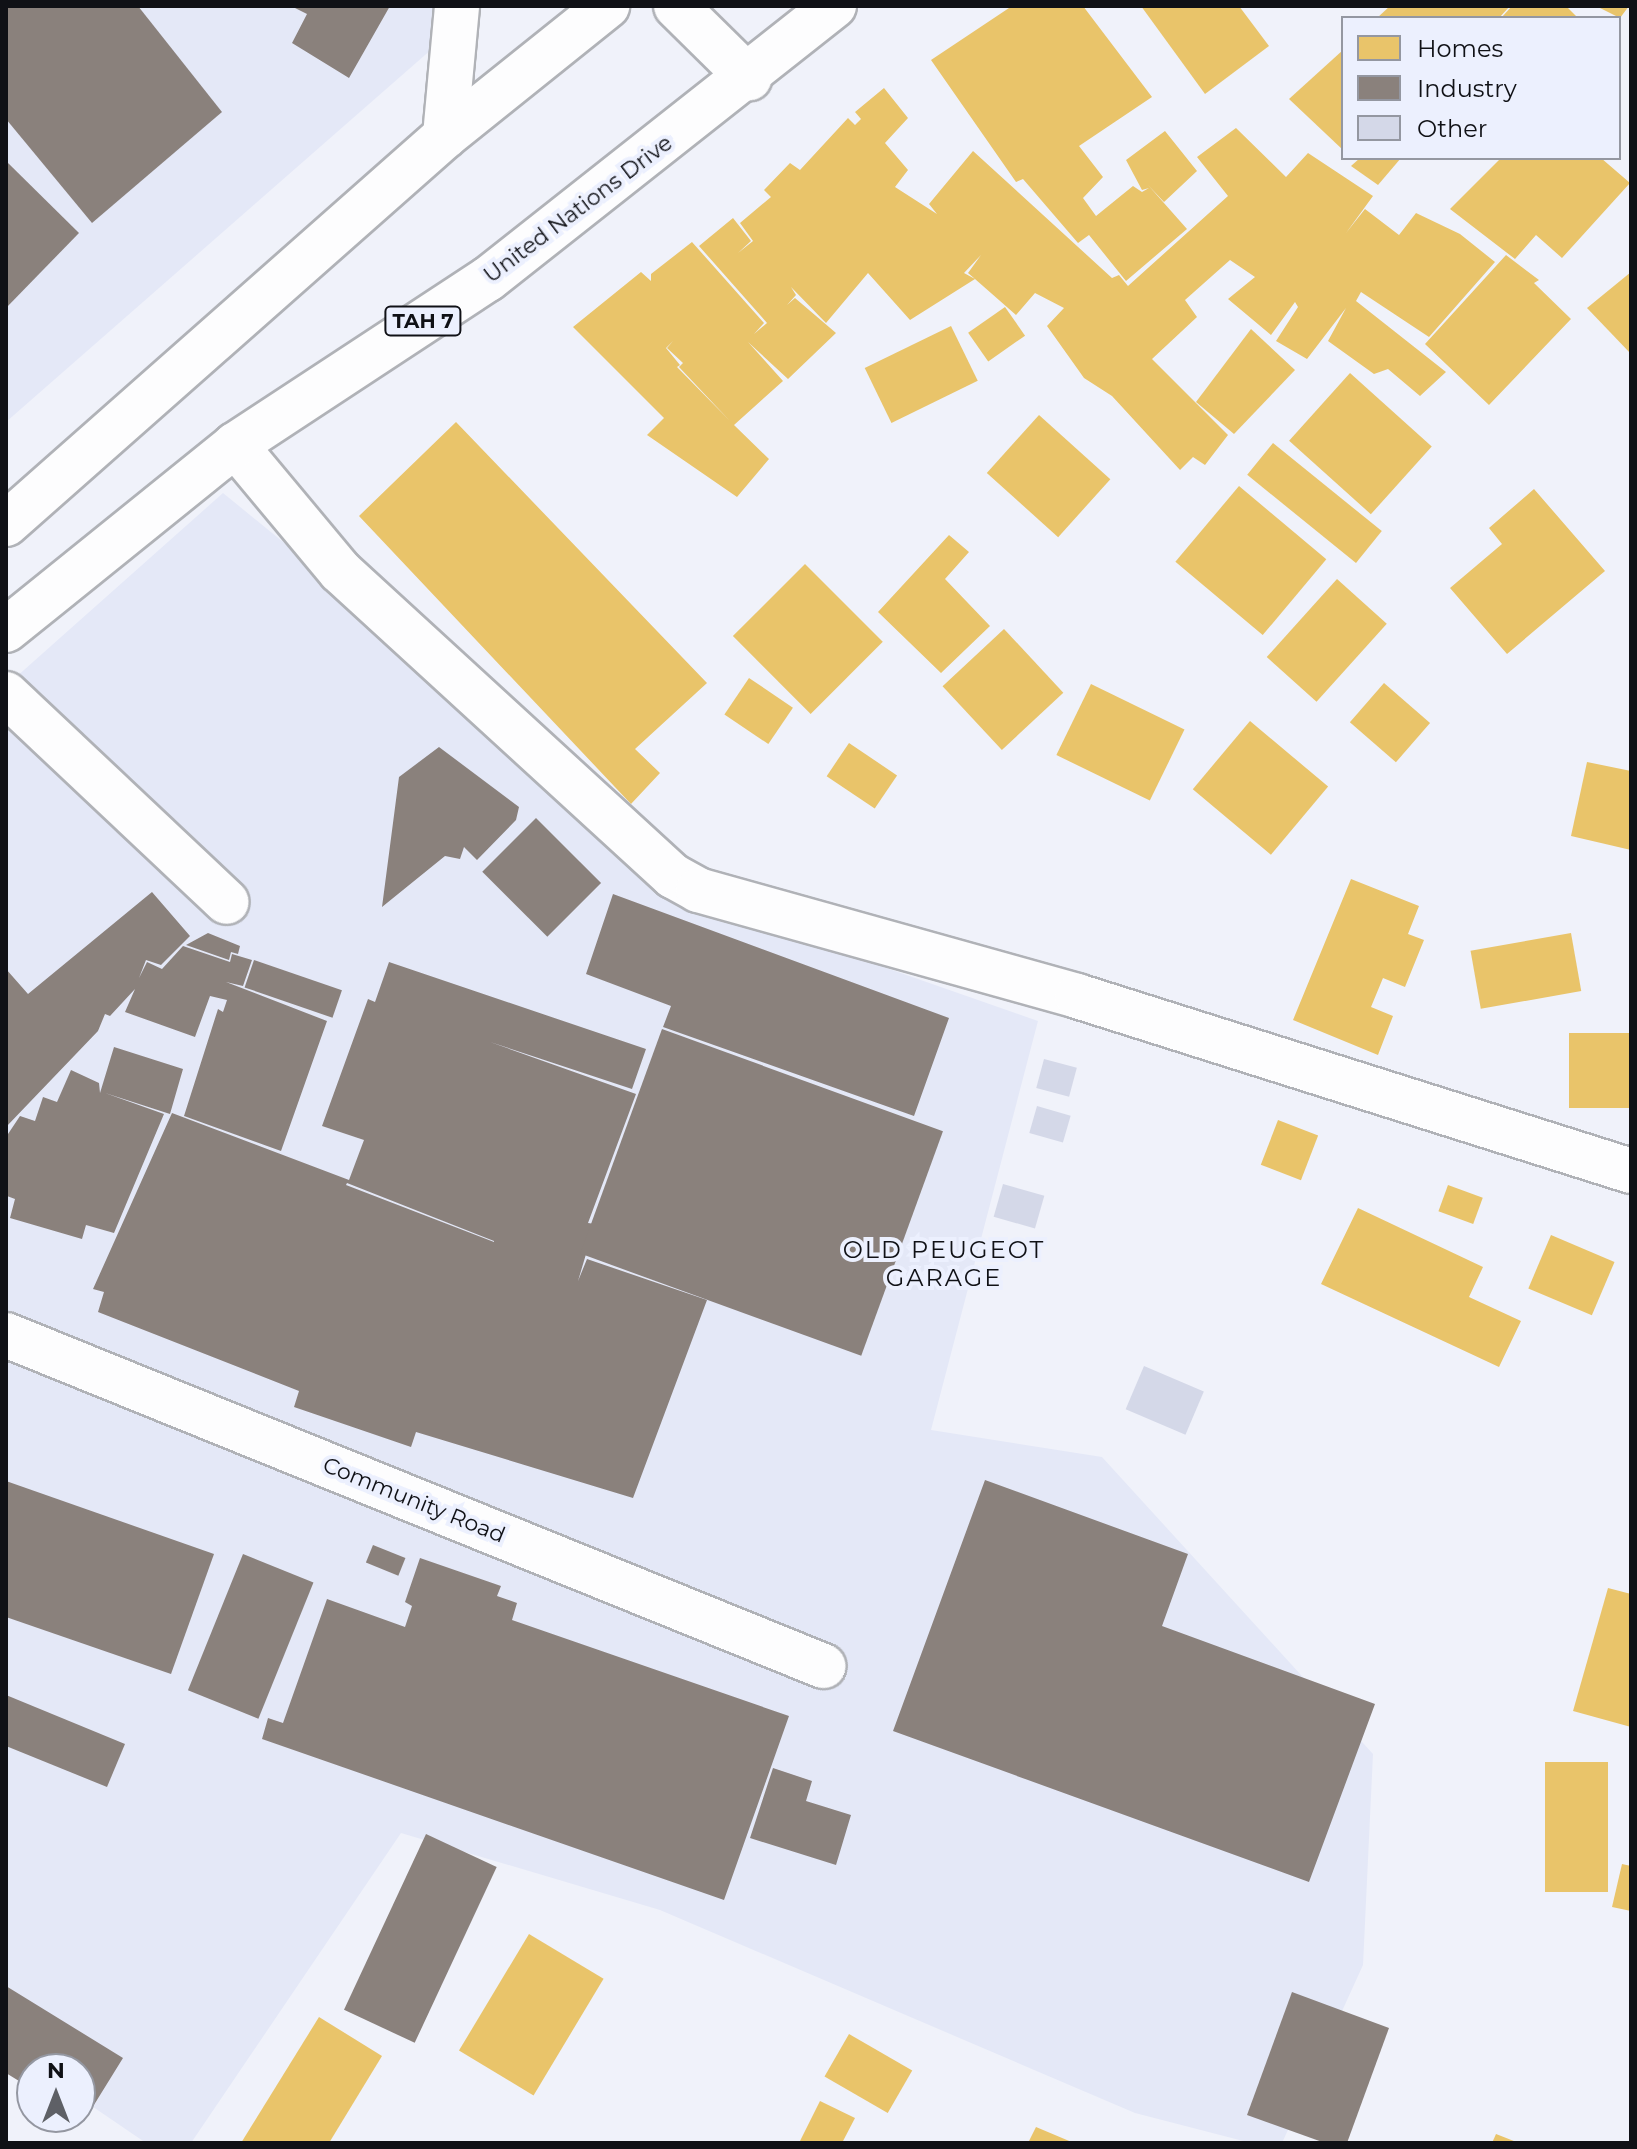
<!DOCTYPE html>
<style>
body{margin:0}
#map{position:relative;width:1637px;height:2149px;overflow:hidden;background:#f0f2fa;font-family:Montserrat,sans-serif}
div>[style]{position:absolute}
[style*='--x']{left:calc(var(--x)*1px);top:calc(var(--y)*1px);width:calc(var(--w)*1px);rotate:calc(var(--a)*1deg)}
.built>*{inset:0;background:#e4e8f7}
.homes>*{inset:0;background:#e9c46a;transform-origin:0 0}
.industry>*{inset:0;background:#8a817c;transform-origin:0 0}
.building>*{inset:0;background:#d4d8e8;transform-origin:0 0}
.roads{filter:drop-shadow(2px 0 #b0b2b7) drop-shadow(-2px 0 #b0b2b7) drop-shadow(0 2px #b0b2b7) drop-shadow(0 -2px #b0b2b7)}
.minor>*{height:44px;margin:-22px;padding:0 22px;transform-origin:22px;border-radius:22px;background:#fdfdfe}
.highway>*{height:44px;margin:-22px;padding:0 22px;transform-origin:22px;border-radius:22px;background:#fdfdfe}
span{translate:-50% -50%;white-space:nowrap;text-align:center;line-height:1.15;-webkit-text-stroke:8px #ecf0fe;paint-order:stroke}
.shield-label span{padding:2px 6px;background:#ecf0fe;border:2px solid;border-radius:6px;-webkit-text-stroke-width:0}
.shield-label{font-size:20px;color:#101116;font-weight:700}
.street-label{font-size:22px;color:#101116}
.neighbourhood-label{font-size:24px;color:#101116;letter-spacing:2px}
.frame{position:absolute;inset:0;border:8px solid #101116;pointer-events:none}
.legend{position:absolute;left:1341px;top:16px;width:280px;height:144px;box-sizing:border-box;background:#ecf0fe;border:2px solid #9497a1;margin:0;padding:10px 14px;list-style:none;font-size:24px;color:#101116}
.legend li{display:flex;align-items:center;gap:16px;height:40px}
.legend b{width:40px;border:2px solid #9497a1}
.north{position:absolute;left:16px;top:2053px;width:80px;height:80px;box-sizing:border-box;background:#ecf0fe;border:2px solid #9497a1;border-radius:50%;rotate:0deg;font-size:22px;font-weight:700;line-height:32px;text-align:center;color:#101116}
.north::after{content:'';display:block;margin:auto;width:28px;height:36px;background:#5e6066;clip-path:polygon(50% 0,100% 100%,50% 72%,0 100%)}
</style>
<div id="map">
<div class="built">
<i style="clip-path:polygon(6px 6px,481px 6px,6px 422px)"></i>
<i style="clip-path:polygon(223px 493px,746px 919px,1038px 1021px,931px 1430px,1102px 1457px,1373px 1754px,1363px 1965px,1282px 2143px,1251px 2143px,1135px 2113px,660px 1910px,401px 1833px,191px 2143px,146px 2143px,80px 2098px,80px 2069px,6px 2048px,6px 686px)"></i>
</div>
<div class="homes">
<i style="clip-path:polygon(1012px 6px,1083px 6px,1152px 97px,1079px 146px,1103px 177px,1083px 198px,1096px 216px,1133px 186px,1142px 192px,1149px 188px,1142px 190px,1126px 160px,1165px 131px,1197px 171px,1164px 202px,1148px 185px,1187px 229px,1126px 281px,1089px 235px,1078px 243px,1023px 179px,1016px 182px,931px 60px)"></i>
<i style="clip-path:polygon(1141px 6px,1239px 6px,1269px 46px,1205px 94px)"></i>
<i style="clip-path:polygon(1390px 6px,1510px 6px,1499px 18px,1377px 18px)"></i>
<i style="clip-path:polygon(1512px 6px,1566px 6px,1578px 18px,1501px 18px)"></i>
<i style="clip-path:polygon(1596px 6px,1629px 6px,1620px 18px)"></i>
<i style="clip-path:polygon(1343px 50px,1343px 150px,1289px 99px)"></i>
<i style="clip-path:polygon(evenodd,884px 88px,908px 118px,885px 143px,908px 170px,895px 187px,937px 214px,929px 204px,973px 151px,1112px 278px,1119px 275px,1128px 286px,1228px 196px,1197px 157px,1236px 128px,1286px 177px,1308px 153px,1373px 196px,1346px 233px,1365px 209px,1399px 235px,1416px 213px,1460px 234px,1495px 262px,1429px 337px,1361px 292px,1356px 301px,1446px 372px,1420px 396px,1388px 369px,1374px 374px,1328px 341px,1346px 308px,1307px 359px,1276px 341px,1298px 307px,1295px 302px,1271px 335px,1228px 299px,1255px 277px,1230px 260px,1185px 300px,1197px 317px,1152px 359px,1228px 435px,1205px 465px,1193px 457px,1180px 470px,1112px 396px,1084px 378px,1047px 326px,1064px 308px,1035px 293px,1016px 315px,975px 279px,910px 320px,868px 273px,826px 323px,791px 287px,796px 295px,787px 305px,795px 298px,836px 333px,788px 379px,748px 342px,783px 381px,734px 425px,769px 459px,737px 497px,647px 435px,664px 418px,573px 327px,641px 272px,651px 281px,651px 274px,692px 242px,764px 323px,754px 334px,767px 323px,699px 246px,733px 218px,751px 241px,738px 253px,753px 241px,740px 223px,771px 197px,764px 190px,790px 163px,800px 170px,848px 118px,855px 125px,861px 119px,855px 112px,884px 88px,981px 255px,968px 273px,975px 279px,964px 273px,981px 255px,884px 88px,673px 341px,667px 348px,683px 363px,679px 367px,730px 421px,677px 367px,680px 365px,666px 348px,673px 341px)"></i>
<i style="clip-path:polygon(1360px 158px,1401px 158px,1378px 185px,1351px 166px)"></i>
<i style="clip-path:polygon(1501px 158px,1601px 158px,1630px 183px,1562px 258px,1536px 235px,1515px 259px,1450px 209px)"></i>
<i style="clip-path:polygon(1506px 255px,1539px 280px,1534px 283px,1571px 319px,1489px 405px,1425px 344px)"></i>
<i style="clip-path:polygon(1631px 272px,1631px 354px,1587px 308px)"></i>
<i style="left:1005px;top:307px;width:35px;height:45px;rotate:55deg"></i>
<i style="left:951px;top:326px;width:61px;height:96px;rotate:64deg"></i>
<i style="clip-path:polygon(1251px 329px,1295px 370px,1234px 434px,1196px 402px)"></i>
<i style="left:1350px;top:373px;width:110px;height:91px;rotate:42deg"></i>
<i style="left:1039px;top:415px;width:96px;height:78px;rotate:42deg"></i>
<i style="clip-path:polygon(456px 422px,707px 683px,635px 749px,660px 773px,631px 804px,359px 516px)"></i>
<i style="left:1273px;top:443px;width:140px;height:41px;rotate:39deg"></i>
<i style="left:1239px;top:486px;width:114px;height:99px;rotate:40deg"></i>
<i style="clip-path:polygon(1534px 489px,1605px 571px,1507px 654px,1450px 588px,1502px 544px,1489px 528px)"></i>
<i style="clip-path:polygon(949px 535px,969px 552px,945px 579px,990px 626px,941px 673px,878px 612px)"></i>
<i style="left:805px;top:564px;width:110px;height:102px;rotate:45deg"></i>
<i style="left:1337px;top:579px;width:67px;height:105px;rotate:42deg"></i>
<i style="left:1004px;top:629px;width:87px;height:84px;rotate:47deg"></i>
<i style="left:749px;top:678px;width:53px;height:44px;rotate:34deg"></i>
<i style="left:1384px;top:683px;width:61px;height:52px;rotate:41deg"></i>
<i style="left:1091px;top:684px;width:104px;height:79px;rotate:26deg"></i>
<i style="left:1250px;top:721px;width:102px;height:89px;rotate:40deg"></i>
<i style="left:849px;top:743px;width:58px;height:40px;rotate:34deg"></i>
<i style="clip-path:polygon(1587px 762px,1631px 771px,1631px 850px,1571px 836px)"></i>
<i style="clip-path:polygon(1351px 879px,1419px 906px,1408px 934px,1424px 940px,1405px 987px,1383px 978px,1371px 1007px,1393px 1016px,1378px 1055px,1293px 1020px)"></i>
<i style="left:1571px;top:933px;width:59px;height:102px;rotate:80deg"></i>
<i style="left:1631px;top:1033px;width:75px;height:62px;rotate:90deg"></i>
<i style="left:1278px;top:1120px;width:43px;height:48px;rotate:21deg"></i>
<i style="left:1448px;top:1185px;width:37px;height:28px;rotate:20deg"></i>
<i style="clip-path:polygon(1358px 1208px,1483px 1267px,1469px 1297px,1521px 1321px,1499px 1367px,1321px 1284px)"></i>
<i style="left:1551px;top:1235px;width:69px;height:58px;rotate:23deg"></i>
<i style="clip-path:polygon(1608px 1588px,1631px 1594px,1631px 1727px,1573px 1711px)"></i>
<i style="left:1545px;top:1762px;width:63px;height:130px"></i>
<i style="clip-path:polygon(1622px 1864px,1631px 1866px,1631px 1911px,1612px 1907px)"></i>
<i style="left:529px;top:1934px;width:87px;height:136px;rotate:31deg"></i>
<i style="clip-path:polygon(319px 2017px,382px 2056px,329px 2143px,241px 2143px)"></i>
<i style="left:849px;top:2034px;width:73px;height:49px;rotate:30deg"></i>
<i style="clip-path:polygon(820px 2101px,855px 2118px,842px 2143px,799px 2143px)"></i>
<i style="clip-path:polygon(1036px 2127px,1074px 2143px,1028px 2143px)"></i>
<i style="clip-path:polygon(1496px 2134px,1519px 2143px,1492px 2143px)"></i>
</div>
<div class="industry">
<i style="clip-path:polygon(6px 6px,138px 6px,222px 112px,92px 223px,6px 119px)"></i>
<i style="clip-path:polygon(291px 6px,390px 6px,349px 78px,292px 43px,307px 14px)"></i>
<i style="clip-path:polygon(6px 161px,79px 233px,6px 308px)"></i>
<i style="clip-path:polygon(439px 747px,519px 807px,516px 820px,477px 860px,464px 847px,460px 859px,445px 856px,382px 907px,399px 777px)"></i>
<i style="left:536px;top:818px;width:92px;height:76px;rotate:45deg"></i>
<i style="clip-path:polygon(152px 892px,190px 936px,161px 965px,146px 960px,139px 978px,147px 962px,162px 969px,183px 946px,230px 962px,232px 954px,252px 960px,243px 986px,226px 982px,327px 1021px,281px 1151px,184px 1116px,218px 1009px,223px 1012px,227px 1000px,210px 996px,195px 1037px,125px 1012px,135px 989px,110px 1016px,105px 1014px,98px 1031px,6px 1127px,6px 969px,28px 994px)"></i>
<i style="clip-path:polygon(613px 894px,949px 1018px,914px 1116px,663px 1027px,671px 1006px,586px 974px)"></i>
<i style="clip-path:polygon(208px 933px,240px 946px,238px 954px,231px 952px,229px 960px,186px 945px)"></i>
<i style="left:254px;top:960px;width:93px;height:29px;rotate:19deg"></i>
<i style="clip-path:polygon(evenodd,389px 962px,646px 1049px,632px 1089px,490px 1042px,636px 1094px,588px 1223px,595px 1224px,578px 1281px,587px 1259px,707px 1300px,633px 1498px,416px 1432px,411px 1447px,294px 1407px,299px 1391px,98px 1312px,104px 1292px,93px 1289px,172px 1113px,349px 1180px,364px 1140px,322px 1126px,368px 999px,375px 1002px,389px 962px,347px 1183px,494px 1241px,494px 1242px,346px 1185px,347px 1183px)"></i>
<i style="left:662px;top:1029px;width:299px;height:239px;rotate:20deg"></i>
<i style="clip-path:polygon(114px 1047px,183px 1069px,170px 1114px,105px 1093px,164px 1114px,114px 1233px,86px 1225px,82px 1239px,10px 1218px,15px 1199px,7px 1196px,6px 1137px,20px 1116px,35px 1121px,43px 1097px,57px 1102px,71px 1070px,99px 1083px,100px 1093px)"></i>
<i style="clip-path:polygon(985px 1480px,1188px 1554px,1162px 1626px,1375px 1704px,1309px 1882px,893px 1731px)"></i>
<i style="clip-path:polygon(6px 1481px,214px 1554px,171px 1674px,6px 1617px)"></i>
<i style="left:373px;top:1545px;width:35px;height:19px;rotate:22deg"></i>
<i style="left:243px;top:1554px;width:76px;height:147px;rotate:22deg"></i>
<i style="clip-path:polygon(420px 1558px,501px 1586px,497px 1596px,517px 1603px,512px 1620px,789px 1716px,724px 1900px,262px 1739px,268px 1718px,283px 1723px,327px 1599px,405px 1627px,412px 1606px,405px 1602px)"></i>
<i style="clip-path:polygon(6px 1695px,125px 1744px,107px 1787px,6px 1746px)"></i>
<i style="clip-path:polygon(773px 1768px,812px 1781px,806px 1801px,851px 1815px,836px 1865px,750px 1838px)"></i>
<i style="left:426px;top:1834px;width:78px;height:194px;rotate:25deg"></i>
<i style="clip-path:polygon(6px 1986px,123px 2058px,84px 2121px,80px 2069px,32px 2069px,32px 2089px,6px 2073px)"></i>
<i style="clip-path:polygon(1292px 1992px,1389px 2028px,1347px 2143px,1325px 2143px,1247px 2115px)"></i>
</div>
<div class="building">
<i style="left:1044px;top:1059px;width:34px;height:30px;rotate:15deg"></i>
<i style="left:1037px;top:1106px;width:35px;height:28px;rotate:16deg"></i>
<i style="left:1003px;top:1184px;width:43px;height:34px;rotate:16deg"></i>
<i style="left:1144px;top:1366px;width:65px;height:47px;rotate:23deg"></i>
</div>
<div class="roads">
<div class="minor">
<i style="--x:676;--y:6;--w:103;--a:44.6"></i>
<i style="--x:445;--y:136;--w:131;--a:-84.7"></i>
<i style="--x:235;--y:445;--w:164;--a:50.2"></i>
<i style="--x:340;--y:571;--w:452;--a:42.5"></i>
<i style="--x:673;--y:876;--w:29;--a:29"></i>
<i style="--x:698;--y:890;--w:394;--a:15.6"></i>
<i style="--x:1077;--y:996;--w:581;--a:17.53"></i>
<i style="--x:6;--y:694;--w:303;--a:43.3"></i>
<i style="--x:6;--y:1335;--w:882;--a:22.05"></i>
</div>
<div class="highway">
<i style="--x:6;--y:524;--w:586;--a:-41.47"></i>
<i style="--x:445;--y:136;--w:208;--a:-38.7"></i>
<i style="--x:6;--y:630;--w:294;--a:-38.9"></i>
<i style="--x:235;--y:445;--w:303;--a:-33.3"></i>
<i style="--x:488;--y:279;--w:441;--a:-38.3"></i>
</div>
</div>
<div class="shield-label">
<span style="left:423px;top:321px">TAH 7</span>
</div>
<div class="street-label">
<span style="left:578px;top:209px;rotate:-37deg">United Nations Drive</span>
<span style="left:414px;top:1500px;rotate:22deg">Community Road</span>
</div>
<div class="neighbourhood-label">
<span style="left:944px;top:1264px">OLD PEUGEOT<br>GARAGE</span>
</div>
<div class="frame"></div>
<ul class="legend">
<li><b style="height:22px;background:#e9c46a"></b>Homes</li>
<li><b style="height:22px;background:#8a817c"></b>Industry</li>
<li><b style="height:22px;background:#d4d8e8"></b>Other</li>
</ul>
<div class="north">N</div>
</div>
